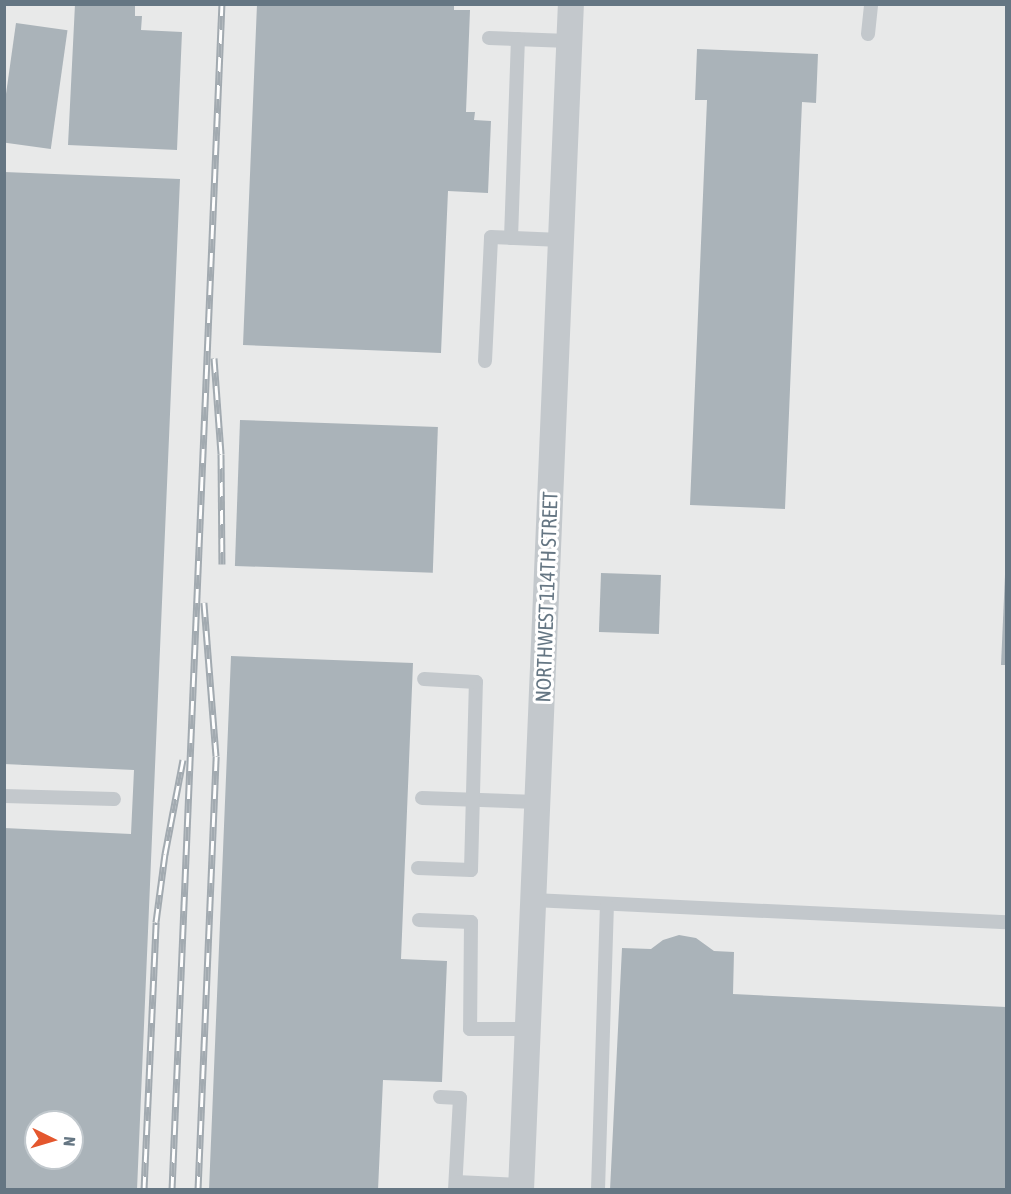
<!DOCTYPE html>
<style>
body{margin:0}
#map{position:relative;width:1011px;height:1194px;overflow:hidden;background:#fafaf8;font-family:"Asap Condensed",sans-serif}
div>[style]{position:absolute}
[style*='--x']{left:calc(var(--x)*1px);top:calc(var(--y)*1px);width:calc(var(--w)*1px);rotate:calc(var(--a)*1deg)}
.built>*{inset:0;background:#e8e9e9}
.building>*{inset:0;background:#aab3b9;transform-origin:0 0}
.service>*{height:14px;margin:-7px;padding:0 7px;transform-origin:7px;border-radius:7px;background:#c3c8cc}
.minor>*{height:26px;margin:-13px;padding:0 13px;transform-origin:13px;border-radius:13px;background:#c3c8cc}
.rail>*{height:7px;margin-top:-3.5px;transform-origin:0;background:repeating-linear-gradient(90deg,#fff 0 14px,#a2aab0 0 28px);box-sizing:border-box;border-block:2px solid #a2aab0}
span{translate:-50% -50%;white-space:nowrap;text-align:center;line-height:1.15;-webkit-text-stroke:6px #fff;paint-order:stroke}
.street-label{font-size:21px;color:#657683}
.frame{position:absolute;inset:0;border:6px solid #657683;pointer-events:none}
.north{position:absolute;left:24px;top:1110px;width:60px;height:60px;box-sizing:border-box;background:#fff;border:2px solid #c1c8cd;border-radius:50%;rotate:95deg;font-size:16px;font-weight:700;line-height:24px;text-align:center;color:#657683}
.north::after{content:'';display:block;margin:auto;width:21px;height:27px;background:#e4572e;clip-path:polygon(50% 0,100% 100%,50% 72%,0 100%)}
</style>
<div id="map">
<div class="built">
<i style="clip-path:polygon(evenodd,5px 5px,1006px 5px,1006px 1189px,5px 1190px,5px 5px,36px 1122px,72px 1122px,72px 1158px,36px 1158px,36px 1122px)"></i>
</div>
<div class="building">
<i style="clip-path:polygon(75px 4px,135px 4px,135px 16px,142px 16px,141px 30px,182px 32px,177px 150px,68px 145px)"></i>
<i style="clip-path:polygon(257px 4px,454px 4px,454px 10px,470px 10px,466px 112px,475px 112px,474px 120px,491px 121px,488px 193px,448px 191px,441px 353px,243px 345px)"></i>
<i style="left:16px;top:23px;width:52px;height:120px;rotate:8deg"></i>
<i style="clip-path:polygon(697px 49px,818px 54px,816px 103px,802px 102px,785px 509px,690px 505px,707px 100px,695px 100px)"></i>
<i style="clip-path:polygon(evenodd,4px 172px,180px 179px,137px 1190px,4px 1190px,4px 828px,131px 834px,134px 770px,4px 764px,4px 172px,36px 1122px,72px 1122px,72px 1158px,36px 1158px,36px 1122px)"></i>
<i style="left:240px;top:420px;width:198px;height:146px;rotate:2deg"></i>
<i style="left:601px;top:573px;width:60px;height:59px;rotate:2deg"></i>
<i style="clip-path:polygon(1005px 575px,1006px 575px,1006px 665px,1001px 665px)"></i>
<i style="clip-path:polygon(231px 656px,413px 663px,401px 959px,447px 961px,442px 1082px,383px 1080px,378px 1190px,209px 1190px)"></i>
<i style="clip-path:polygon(679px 935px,696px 938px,714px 951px,734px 952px,733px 994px,1006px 1007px,1006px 1190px,610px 1190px,622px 948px,651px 949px,663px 940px)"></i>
</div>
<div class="service">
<i style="--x:868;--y:34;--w:30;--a:-84"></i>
<i style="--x:489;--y:38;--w:80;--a:2.1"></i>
<i style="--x:511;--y:238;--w:199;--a:-88"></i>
<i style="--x:485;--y:361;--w:124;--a:-87.2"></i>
<i style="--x:491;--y:237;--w:70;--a:2.5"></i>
<i style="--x:4;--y:796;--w:110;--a:1.6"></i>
<i style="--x:422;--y:798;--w:115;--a:2"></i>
<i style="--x:418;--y:868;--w:53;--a:2.2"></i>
<i style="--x:471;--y:870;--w:188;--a:-88.5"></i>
<i style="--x:476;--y:682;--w:52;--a:-176.7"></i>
<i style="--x:533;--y:900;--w:474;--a:2.7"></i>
<i style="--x:419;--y:920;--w:52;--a:2.2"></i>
<i style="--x:471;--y:922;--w:107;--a:90.5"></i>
<i style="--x:470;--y:1029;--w:57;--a:0"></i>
<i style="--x:440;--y:1097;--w:20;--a:3"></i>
<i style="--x:460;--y:1098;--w:92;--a:93.1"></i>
<i style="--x:456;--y:1182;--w:65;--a:2.6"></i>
<i style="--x:598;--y:1190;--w:284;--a:-88.2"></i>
</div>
<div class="minor">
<i style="--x:521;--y:1190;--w:1187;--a:-87.59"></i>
</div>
<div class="rail">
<i style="--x:214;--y:358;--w:96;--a:85.8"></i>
<i style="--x:221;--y:454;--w:110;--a:89.5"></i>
<i style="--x:144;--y:1190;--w:268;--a:-87.4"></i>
<i style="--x:156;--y:922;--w:69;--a:-82.5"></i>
<i style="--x:165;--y:854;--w:96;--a:-79.2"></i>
<i style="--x:172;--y:1190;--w:1187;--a:-87.59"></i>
<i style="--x:198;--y:1190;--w:434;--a:-87.6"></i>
<i style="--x:216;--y:756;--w:154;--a:-94.5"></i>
</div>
<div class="street-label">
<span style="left:546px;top:597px;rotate:-88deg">NORTHWEST 114TH STREET</span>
</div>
<div class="frame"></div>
<div class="north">N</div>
</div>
